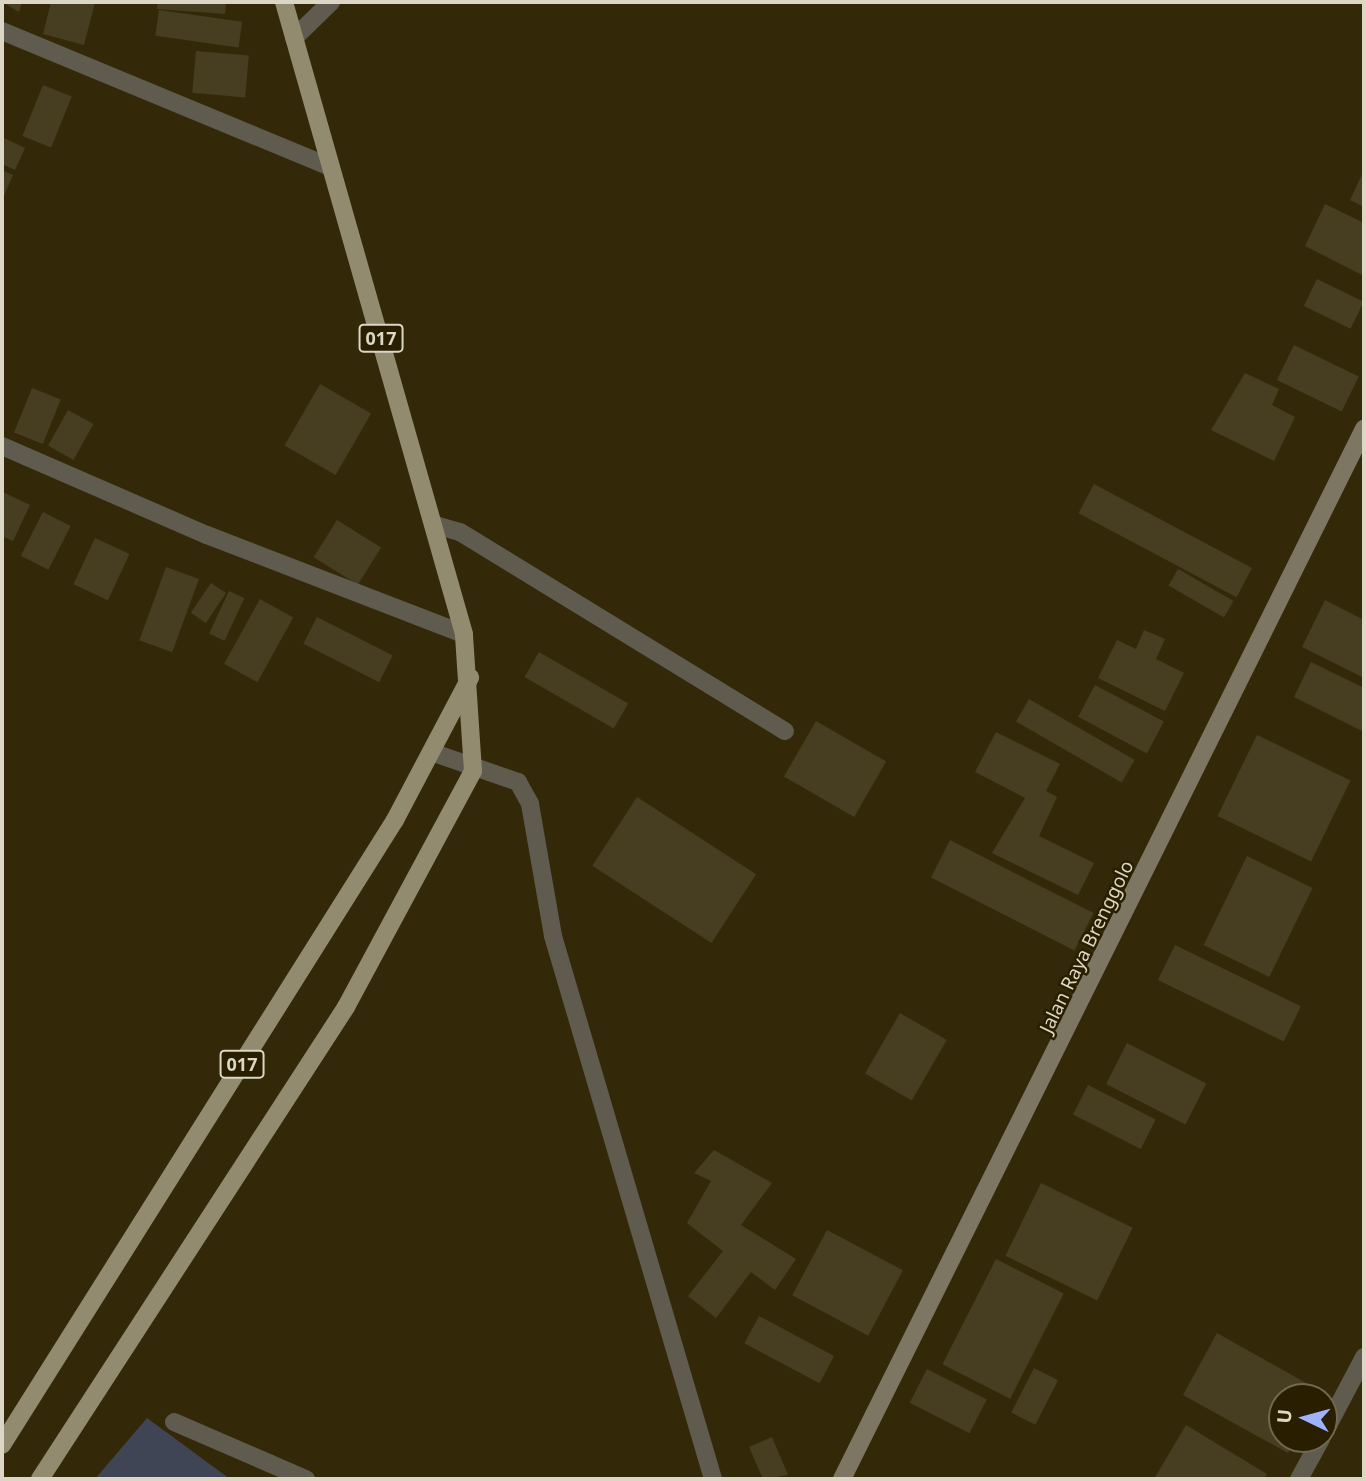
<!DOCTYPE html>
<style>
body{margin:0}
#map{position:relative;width:1366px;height:1481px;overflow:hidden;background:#332908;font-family:"Noto Sans",sans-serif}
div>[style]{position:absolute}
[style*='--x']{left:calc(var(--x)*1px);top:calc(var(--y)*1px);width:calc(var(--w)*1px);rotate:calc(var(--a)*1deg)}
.green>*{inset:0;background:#404556}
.building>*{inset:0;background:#473e21;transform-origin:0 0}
.lane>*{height:18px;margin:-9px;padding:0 9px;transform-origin:9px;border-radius:9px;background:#5f5b4e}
.street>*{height:18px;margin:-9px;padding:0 9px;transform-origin:9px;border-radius:9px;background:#5f5b4e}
.secondary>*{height:18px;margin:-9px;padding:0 9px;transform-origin:9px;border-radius:9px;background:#7d7662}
.primary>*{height:18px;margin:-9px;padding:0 9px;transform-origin:9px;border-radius:9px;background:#938b70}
span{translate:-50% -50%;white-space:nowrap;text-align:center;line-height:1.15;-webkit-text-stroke:5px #291f00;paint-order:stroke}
.shield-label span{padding:2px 5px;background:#291f00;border:2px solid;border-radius:5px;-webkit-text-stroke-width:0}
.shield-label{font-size:18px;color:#dcd6c4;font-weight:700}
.street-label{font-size:19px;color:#dcd6c4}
.frame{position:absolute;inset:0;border:4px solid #dcd6c4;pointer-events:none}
.north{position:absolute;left:1268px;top:1383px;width:70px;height:70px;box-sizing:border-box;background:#291f00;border:2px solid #71684e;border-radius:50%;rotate:275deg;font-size:19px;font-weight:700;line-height:28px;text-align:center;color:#dcd6c4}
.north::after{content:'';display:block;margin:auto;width:24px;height:32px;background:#9fb3fd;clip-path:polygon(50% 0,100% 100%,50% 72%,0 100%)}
</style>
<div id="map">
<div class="green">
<i style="clip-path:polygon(147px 1418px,230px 1479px,95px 1479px)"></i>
</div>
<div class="building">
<i style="clip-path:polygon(2px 2px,22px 2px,19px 12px)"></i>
<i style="clip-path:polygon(51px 2px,95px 2px,84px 45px,43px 34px)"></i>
<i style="clip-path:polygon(158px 2px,226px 2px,225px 14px,157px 9px)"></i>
<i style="left:159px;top:10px;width:84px;height:26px;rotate:8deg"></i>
<i style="left:196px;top:51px;width:53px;height:42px;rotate:5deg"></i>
<i style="left:43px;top:85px;width:31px;height:55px;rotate:22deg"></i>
<i style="clip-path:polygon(2px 137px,25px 148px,15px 170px,2px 164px)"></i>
<i style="clip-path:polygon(2px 170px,13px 175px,2px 200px)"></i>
<i style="clip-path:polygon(1364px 170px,1364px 207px,1350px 200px)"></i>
<i style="clip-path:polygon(1325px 204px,1364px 223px,1364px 276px,1305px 246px)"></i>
<i style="left:1317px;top:279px;width:52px;height:30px;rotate:26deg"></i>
<i style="left:1294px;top:345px;width:72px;height:39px;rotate:26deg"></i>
<i style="clip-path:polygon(1245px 373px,1279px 389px,1272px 405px,1295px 417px,1274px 461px,1211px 430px)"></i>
<i style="left:320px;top:384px;width:59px;height:71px;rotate:30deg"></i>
<i style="left:32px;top:388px;width:31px;height:48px;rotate:22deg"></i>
<i style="left:68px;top:410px;width:29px;height:41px;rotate:29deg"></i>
<i style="left:1094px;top:484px;width:179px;height:33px;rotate:28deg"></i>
<i style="clip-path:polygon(3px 492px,30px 505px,13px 541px,2px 536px)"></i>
<i style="left:43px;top:512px;width:31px;height:49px;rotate:27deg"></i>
<i style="left:337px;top:520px;width:52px;height:44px;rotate:32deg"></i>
<i style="left:95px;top:538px;width:38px;height:51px;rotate:25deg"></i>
<i style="left:166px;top:567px;width:35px;height:78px;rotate:20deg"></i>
<i style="left:1178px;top:569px;width:64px;height:19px;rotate:30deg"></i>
<i style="left:211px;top:583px;width:18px;height:36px;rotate:34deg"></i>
<i style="left:229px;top:591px;width:17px;height:47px;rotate:25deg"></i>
<i style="left:260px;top:599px;width:38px;height:74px;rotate:29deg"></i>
<i style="clip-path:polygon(1325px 600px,1364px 620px,1364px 678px,1302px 647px)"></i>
<i style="left:317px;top:617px;width:85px;height:30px;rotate:27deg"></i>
<i style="clip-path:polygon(1144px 630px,1165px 639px,1156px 659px,1184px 673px,1165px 711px,1098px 678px,1117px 640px,1136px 649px)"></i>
<i style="left:539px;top:652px;width:103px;height:29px;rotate:30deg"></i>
<i style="clip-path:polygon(1311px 662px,1364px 688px,1364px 732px,1294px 697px)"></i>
<i style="left:1095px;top:685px;width:78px;height:36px;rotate:28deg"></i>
<i style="left:1029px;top:699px;width:122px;height:26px;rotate:30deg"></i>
<i style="left:816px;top:721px;width:81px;height:64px;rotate:30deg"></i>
<i style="clip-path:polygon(996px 732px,1060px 764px,1046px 791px,1057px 797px,1039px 836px,1094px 863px,1078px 895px,992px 853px,1025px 798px,975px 772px)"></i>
<i style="left:1257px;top:735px;width:104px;height:90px;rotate:26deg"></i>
<i style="left:637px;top:797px;width:142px;height:82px;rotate:33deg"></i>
<i style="left:950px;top:840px;width:161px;height:42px;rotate:27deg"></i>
<i style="left:1247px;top:856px;width:73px;height:99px;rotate:26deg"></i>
<i style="left:1175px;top:945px;width:140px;height:39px;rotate:26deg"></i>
<i style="left:900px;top:1013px;width:54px;height:70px;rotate:30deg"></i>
<i style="left:1127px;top:1043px;width:89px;height:46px;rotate:27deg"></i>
<i style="left:1088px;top:1085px;width:76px;height:33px;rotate:27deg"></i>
<i style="clip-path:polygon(714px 1150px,772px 1183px,741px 1225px,796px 1259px,775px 1290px,751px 1272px,716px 1318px,688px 1296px,723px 1251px,687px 1223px,711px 1181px,694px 1173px)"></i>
<i style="left:1041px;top:1183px;width:102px;height:81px;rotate:26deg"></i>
<i style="left:827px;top:1230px;width:86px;height:74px;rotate:28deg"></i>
<i style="left:996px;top:1259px;width:76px;height:118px;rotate:27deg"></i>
<i style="left:759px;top:1316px;width:85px;height:31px;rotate:28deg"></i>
<i style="clip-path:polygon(1217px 1333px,1322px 1392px,1282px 1397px,1282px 1439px,1296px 1439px,1288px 1453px,1183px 1395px)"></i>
<i style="left:1034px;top:1368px;width:27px;height:50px;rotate:27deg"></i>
<i style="left:927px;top:1369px;width:67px;height:38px;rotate:27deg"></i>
<i style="clip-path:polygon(1186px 1425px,1267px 1474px,1264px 1479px,1154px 1479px)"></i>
<i style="clip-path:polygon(772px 1437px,788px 1475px,763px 1479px,749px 1447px)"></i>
</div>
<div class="lane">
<i style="--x:174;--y:1422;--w:144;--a:23.4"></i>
</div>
<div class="street">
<i style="--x:2;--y:31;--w:356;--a:22.5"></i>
<i style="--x:294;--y:38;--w:52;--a:-44.2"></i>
<i style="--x:2;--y:446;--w:223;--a:23.5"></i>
<i style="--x:207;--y:535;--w:275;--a:21.1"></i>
<i style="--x:435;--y:525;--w:26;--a:16"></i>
<i style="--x:460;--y:532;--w:381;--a:31.5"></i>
<i style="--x:434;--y:753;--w:89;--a:19"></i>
<i style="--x:518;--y:782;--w:25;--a:61"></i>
<i style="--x:530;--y:804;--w:134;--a:80.1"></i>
<i style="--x:553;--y:936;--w:566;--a:73.58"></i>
<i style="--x:1324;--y:1433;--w:86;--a:-62.2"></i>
<i style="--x:1299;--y:1479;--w:46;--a:-61.2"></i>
</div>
<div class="secondary">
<i style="--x:842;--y:1479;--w:1173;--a:-63.57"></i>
</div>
<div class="primary">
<i style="--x:2;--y:1445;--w:738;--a:-57.84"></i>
<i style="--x:395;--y:820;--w:161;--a:-62.2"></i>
<i style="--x:40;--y:1479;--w:563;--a:-57.04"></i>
<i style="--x:346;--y:1007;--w:268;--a:-61.7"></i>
<i style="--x:473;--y:771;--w:137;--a:-93.8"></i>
<i style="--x:464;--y:634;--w:657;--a:-105.9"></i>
</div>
<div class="shield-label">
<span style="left:381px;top:338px">017</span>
<span style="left:242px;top:1064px">017</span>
</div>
<div class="street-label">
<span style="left:1087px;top:947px;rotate:-64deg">Jalan Raya Brenggolo</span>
</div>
<div class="frame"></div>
<div class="north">U</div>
</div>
